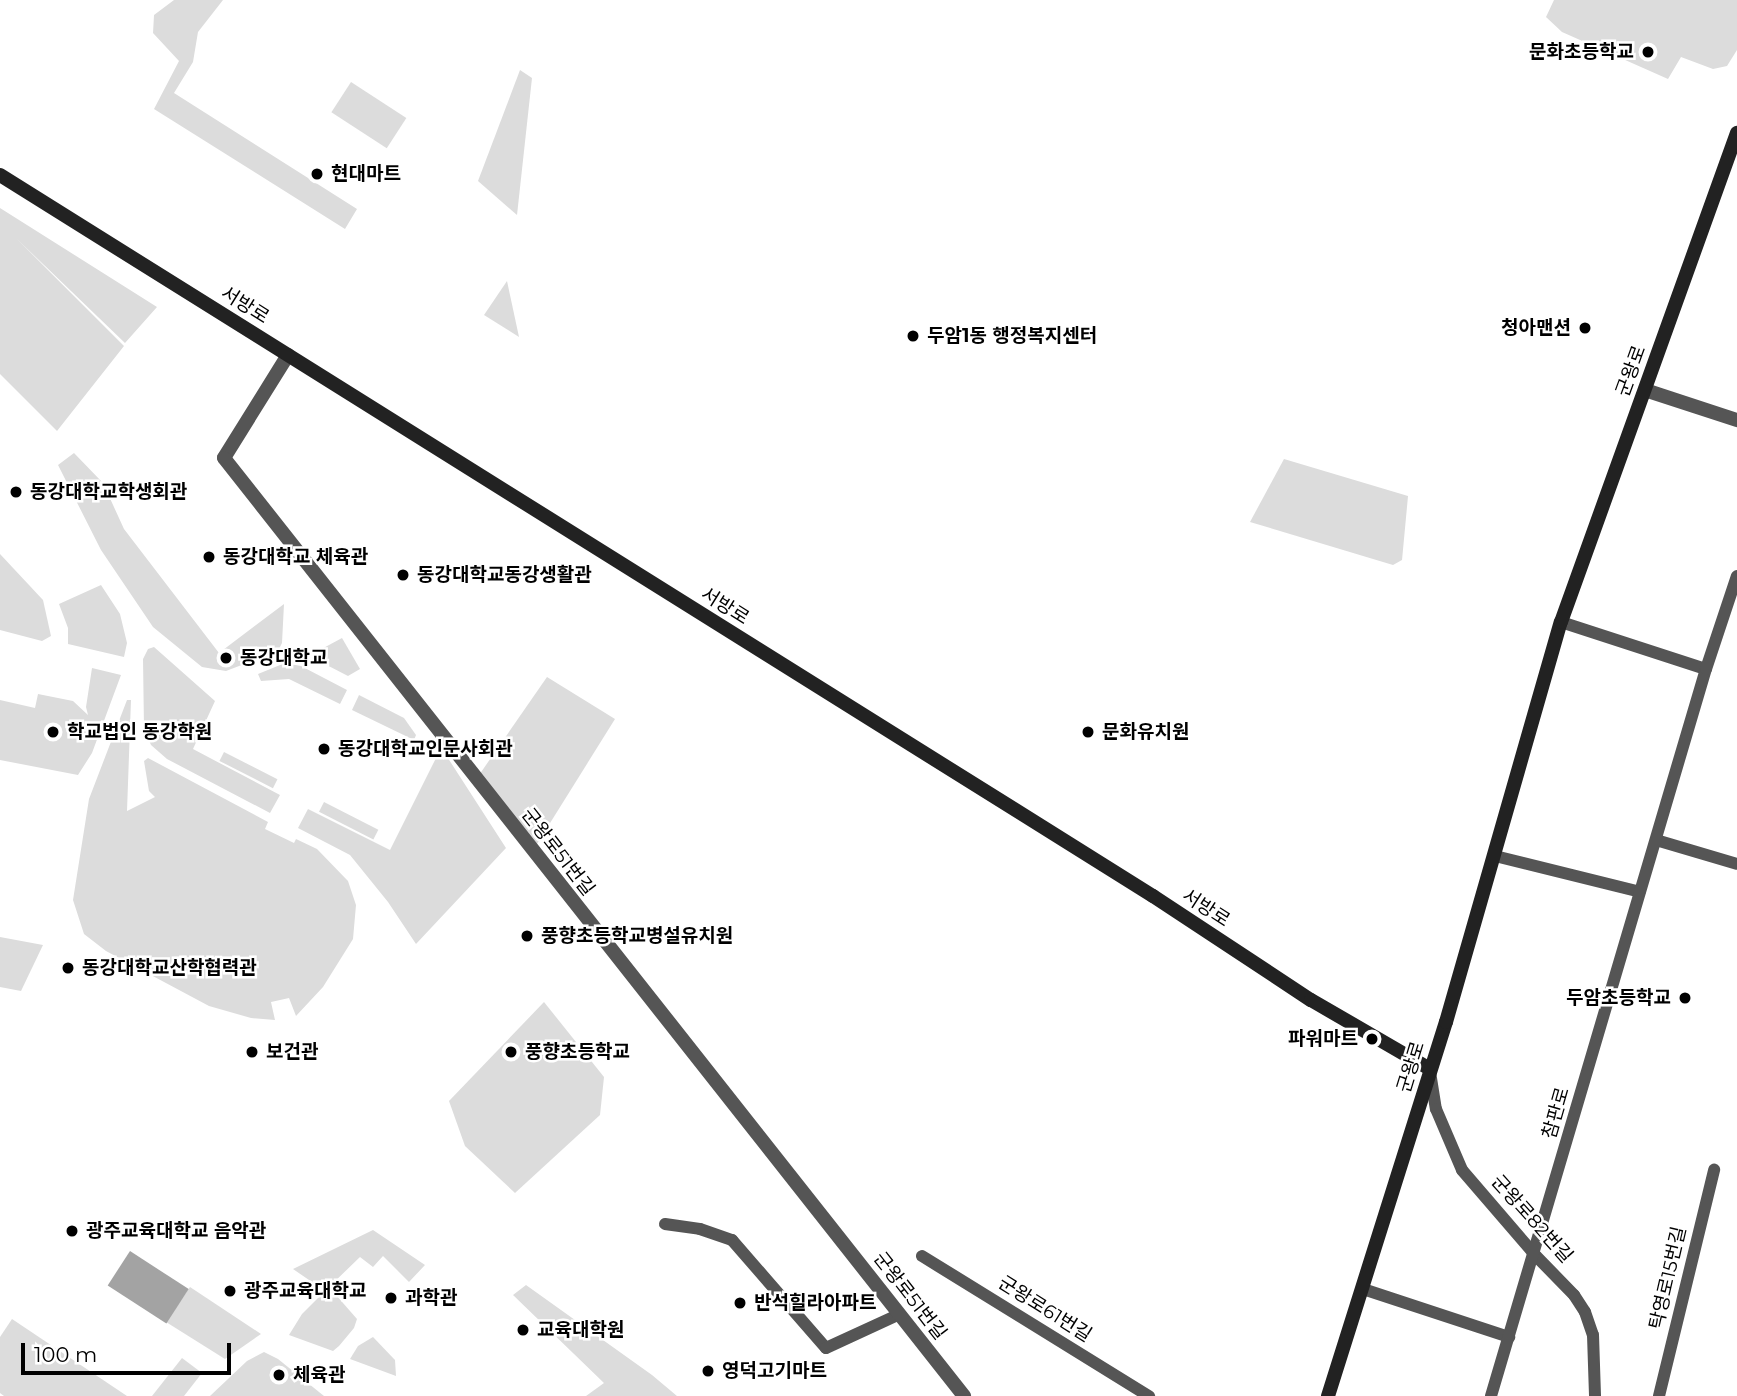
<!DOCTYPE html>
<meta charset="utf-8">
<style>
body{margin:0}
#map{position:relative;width:1737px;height:1396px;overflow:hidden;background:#fff;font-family:Montserrat,"Noto Sans KR",sans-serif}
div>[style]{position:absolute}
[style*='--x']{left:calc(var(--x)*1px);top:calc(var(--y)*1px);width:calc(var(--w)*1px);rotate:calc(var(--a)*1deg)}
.green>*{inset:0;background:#dcdcdc;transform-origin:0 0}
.water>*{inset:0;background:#a3a3a3;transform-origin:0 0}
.minor>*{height:12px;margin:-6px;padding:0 6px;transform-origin:6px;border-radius:6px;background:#555}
.tertiary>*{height:14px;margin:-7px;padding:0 7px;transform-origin:7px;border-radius:7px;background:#555}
.secondary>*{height:14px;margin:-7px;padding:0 7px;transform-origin:7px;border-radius:7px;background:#222}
.dots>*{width:19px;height:19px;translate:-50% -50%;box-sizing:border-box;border:4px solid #fff;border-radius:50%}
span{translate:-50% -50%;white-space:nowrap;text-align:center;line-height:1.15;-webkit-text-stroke:5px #fff;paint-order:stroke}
.poi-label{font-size:19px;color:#000;font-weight:700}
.right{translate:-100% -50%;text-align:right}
.left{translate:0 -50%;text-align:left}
.street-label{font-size:19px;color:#000}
.scale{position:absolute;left:21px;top:1343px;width:210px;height:32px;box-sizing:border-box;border:4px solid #000;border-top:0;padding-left:9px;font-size:21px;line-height:24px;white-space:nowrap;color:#000;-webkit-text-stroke:5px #fff;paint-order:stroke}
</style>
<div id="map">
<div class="green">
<i style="clip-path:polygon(174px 0,223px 0,198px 32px,193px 62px,174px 93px,357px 209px,345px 229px,154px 109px,179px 61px,153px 33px,154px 15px)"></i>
<i style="clip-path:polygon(1554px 0,1737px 0,1737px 50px,1727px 66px,1713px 69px,1681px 57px,1668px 79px,1562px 32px,1546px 17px)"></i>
<i style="clip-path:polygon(520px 70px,532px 78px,517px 215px,478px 181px)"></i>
<i style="left:351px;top:82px;width:66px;height:36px;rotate:33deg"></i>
<i style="clip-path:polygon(0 208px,157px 307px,125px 343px,17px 239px,124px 346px,57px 431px,0 374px)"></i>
<i style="clip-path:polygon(507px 281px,519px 337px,484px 315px)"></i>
<i style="clip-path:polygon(74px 453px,103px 483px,124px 529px,219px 653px,284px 604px,282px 643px,278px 651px,226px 671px,202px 667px,153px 627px,101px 550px,58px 465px)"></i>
<i style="clip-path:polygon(1284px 459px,1408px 496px,1402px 560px,1393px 565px,1250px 522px)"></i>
<i style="clip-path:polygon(0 554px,43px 600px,51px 636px,42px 641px,0 630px)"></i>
<i style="clip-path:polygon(101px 585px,120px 614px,127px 643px,124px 657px,68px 644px,68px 628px,59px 604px)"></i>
<i style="clip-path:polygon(342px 638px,360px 669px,348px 676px,315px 659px,316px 652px)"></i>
<i style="clip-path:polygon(154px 647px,215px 701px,193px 749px,280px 795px,270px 813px,167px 759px,151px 745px,144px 729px,143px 659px,148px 649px)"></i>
<i style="clip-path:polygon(285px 663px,301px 666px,347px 690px,340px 704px,289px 679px,261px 681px,258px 674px)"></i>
<i style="clip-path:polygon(92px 668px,121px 675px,92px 753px,78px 775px,0 760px,0 700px,35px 708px,38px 694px,73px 701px,88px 715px,86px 707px)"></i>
<i style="clip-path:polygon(547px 677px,615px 719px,532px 852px,477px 778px)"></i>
<i style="clip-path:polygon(359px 695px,404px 718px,416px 735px,414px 740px,352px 710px)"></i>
<i style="clip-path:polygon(127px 700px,131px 700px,127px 811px,155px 797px,149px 791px,144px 761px,148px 758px,268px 822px,265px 829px,294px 843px,296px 839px,317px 849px,348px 881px,356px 905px,353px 939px,323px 987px,296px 1016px,289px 998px,271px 1002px,275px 1020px,251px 1018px,209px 1006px,106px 951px,84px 934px,73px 900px,89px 799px)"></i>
<i style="left:224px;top:752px;width:60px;height:10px;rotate:27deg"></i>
<i style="clip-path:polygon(439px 752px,444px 752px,506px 848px,416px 944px,388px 902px,350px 855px,298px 828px,308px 809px,390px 850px)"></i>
<i style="left:324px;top:802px;width:61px;height:11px;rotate:27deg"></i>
<i style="clip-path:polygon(0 937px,43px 945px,21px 991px,0 987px)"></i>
<i style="clip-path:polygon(544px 1002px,604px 1077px,600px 1115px,515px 1193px,465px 1146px,449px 1101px)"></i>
<i style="clip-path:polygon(373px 1230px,425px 1265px,409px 1282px,383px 1256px,373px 1267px,360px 1257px,329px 1287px,357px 1319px,354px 1328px,339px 1346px,333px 1351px,289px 1335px,302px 1314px,325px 1291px,293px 1269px)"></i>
<i style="clip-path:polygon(526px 1285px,652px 1375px,677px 1396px,586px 1396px,604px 1383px,513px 1295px)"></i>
<i style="clip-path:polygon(190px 1287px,261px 1334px,225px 1359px,166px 1322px)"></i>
<i style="clip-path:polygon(12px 1319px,127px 1396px,4px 1396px,0 1393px,0 1337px)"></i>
<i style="clip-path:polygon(373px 1337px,395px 1360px,396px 1376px,350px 1359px,358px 1346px)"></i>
<i style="clip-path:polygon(264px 1352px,278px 1359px,324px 1396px,210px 1396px,247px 1361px)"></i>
<i style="clip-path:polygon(182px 1358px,202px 1373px,184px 1396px,152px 1396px)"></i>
</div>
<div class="water">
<i style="left:130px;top:1251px;width:70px;height:41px;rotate:33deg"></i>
</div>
<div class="minor">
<i style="--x:1561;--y:622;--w:152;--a:18"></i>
<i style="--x:1656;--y:840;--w:84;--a:16.5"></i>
<i style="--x:1495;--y:856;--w:149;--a:13.9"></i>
<i style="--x:1430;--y:1072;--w:37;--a:81"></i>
<i style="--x:1436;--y:1109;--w:66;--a:66.9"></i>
<i style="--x:1462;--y:1170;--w:112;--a:49.3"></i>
<i style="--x:1535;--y:1255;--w:56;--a:45.7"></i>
<i style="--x:1574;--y:1295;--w:20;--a:57"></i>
<i style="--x:1585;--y:1312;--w:24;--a:71"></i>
<i style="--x:1593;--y:1335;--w:61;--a:88.1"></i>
<i style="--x:665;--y:1224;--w:35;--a:8"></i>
<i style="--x:700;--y:1229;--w:34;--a:19"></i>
<i style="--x:732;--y:1240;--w:143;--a:49"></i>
<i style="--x:826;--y:1348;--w:81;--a:-24.7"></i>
<i style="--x:922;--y:1256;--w:267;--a:31.7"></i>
<i style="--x:1363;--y:1289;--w:154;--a:18.2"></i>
<i style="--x:1491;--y:1396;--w:758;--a:-73.53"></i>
<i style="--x:1706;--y:669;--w:98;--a:-71.6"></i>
<i style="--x:1659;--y:1396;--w:233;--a:-76.3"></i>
</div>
<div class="tertiary">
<i style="--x:288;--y:355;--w:121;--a:121.9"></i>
<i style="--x:224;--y:458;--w:1195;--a:51.73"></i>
<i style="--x:1645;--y:390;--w:97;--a:18.1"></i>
</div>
<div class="secondary">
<i style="--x:0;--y:175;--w:1360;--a:32.02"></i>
<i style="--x:1153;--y:896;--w:189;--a:33.4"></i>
<i style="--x:1311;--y:1000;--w:138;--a:30.1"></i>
<i style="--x:1328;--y:1396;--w:392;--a:-72.5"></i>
<i style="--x:1446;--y:1022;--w:416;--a:-74"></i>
<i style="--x:1561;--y:622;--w:520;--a:-70.21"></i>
</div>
<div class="dots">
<i style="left:1648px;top:52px;background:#000"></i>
<i style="left:317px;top:174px;background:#000"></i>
<i style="left:1585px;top:328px;background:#000"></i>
<i style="left:913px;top:336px;background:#000"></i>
<i style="left:16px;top:492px;background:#000"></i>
<i style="left:209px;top:557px;background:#000"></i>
<i style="left:403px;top:575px;background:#000"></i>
<i style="left:226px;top:658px;background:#000"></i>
<i style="left:53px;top:732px;background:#000"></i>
<i style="left:1088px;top:732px;background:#000"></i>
<i style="left:324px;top:749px;background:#000"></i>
<i style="left:527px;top:936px;background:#000"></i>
<i style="left:68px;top:968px;background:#000"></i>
<i style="left:1685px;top:998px;background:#000"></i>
<i style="left:1372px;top:1039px;background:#000"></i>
<i style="left:252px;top:1052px;background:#000"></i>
<i style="left:511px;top:1052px;background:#000"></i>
<i style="left:72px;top:1231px;background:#000"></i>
<i style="left:230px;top:1291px;background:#000"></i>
<i style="left:391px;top:1298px;background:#000"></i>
<i style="left:740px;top:1303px;background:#000"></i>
<i style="left:523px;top:1330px;background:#000"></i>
<i style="left:708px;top:1371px;background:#000"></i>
<i style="left:279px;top:1375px;background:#000"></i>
</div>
<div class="poi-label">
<span class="right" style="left:1634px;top:52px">문화초등학교</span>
<span class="left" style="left:331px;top:174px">현대마트</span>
<span class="right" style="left:1571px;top:328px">청아맨션</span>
<span class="left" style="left:927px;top:336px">두암1동 행정복지센터</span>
<span class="left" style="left:30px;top:492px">동강대학교학생회관</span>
<span class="left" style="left:223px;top:557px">동강대학교 체육관</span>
<span class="left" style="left:417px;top:575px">동강대학교동강생활관</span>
<span class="left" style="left:240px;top:658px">동강대학교</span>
<span class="left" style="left:67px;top:732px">학교법인 동강학원</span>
<span class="left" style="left:1102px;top:732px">문화유치원</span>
<span class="left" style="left:338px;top:749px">동강대학교인문사회관</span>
<span class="left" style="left:541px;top:936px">풍향초등학교병설유치원</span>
<span class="left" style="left:82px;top:968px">동강대학교산학협력관</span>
<span class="right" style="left:1671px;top:998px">두암초등학교</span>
<span class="right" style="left:1358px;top:1039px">파워마트</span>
<span class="left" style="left:266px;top:1052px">보건관</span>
<span class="left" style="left:525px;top:1052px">풍향초등학교</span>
<span class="left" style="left:86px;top:1231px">광주교육대학교 음악관</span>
<span class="left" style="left:244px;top:1291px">광주교육대학교</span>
<span class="left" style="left:405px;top:1298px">과학관</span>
<span class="left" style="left:754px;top:1303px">반석힐라아파트</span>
<span class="left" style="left:537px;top:1330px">교육대학원</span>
<span class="left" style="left:722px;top:1371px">영덕고기마트</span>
<span class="left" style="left:293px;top:1375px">체육관</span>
</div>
<div class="street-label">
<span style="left:245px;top:305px;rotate:32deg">서방로</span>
<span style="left:1631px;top:371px;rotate:-70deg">군왕로</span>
<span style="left:725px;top:606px;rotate:32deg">서방로</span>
<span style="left:558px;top:852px;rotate:52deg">군왕로51번길</span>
<span style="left:1206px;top:908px;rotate:33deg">서방로</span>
<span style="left:1411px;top:1067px;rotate:-73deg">군왕로</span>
<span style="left:1556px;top:1113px;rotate:-74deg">참판로</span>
<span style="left:1532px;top:1219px;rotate:48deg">군왕로82번길</span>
<span style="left:1668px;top:1278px;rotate:-77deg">탁영로15번길</span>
<span style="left:910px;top:1296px;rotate:52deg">군왕로51번길</span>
<span style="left:1045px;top:1309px;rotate:32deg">군왕로61번길</span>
</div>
<div class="scale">100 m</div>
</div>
